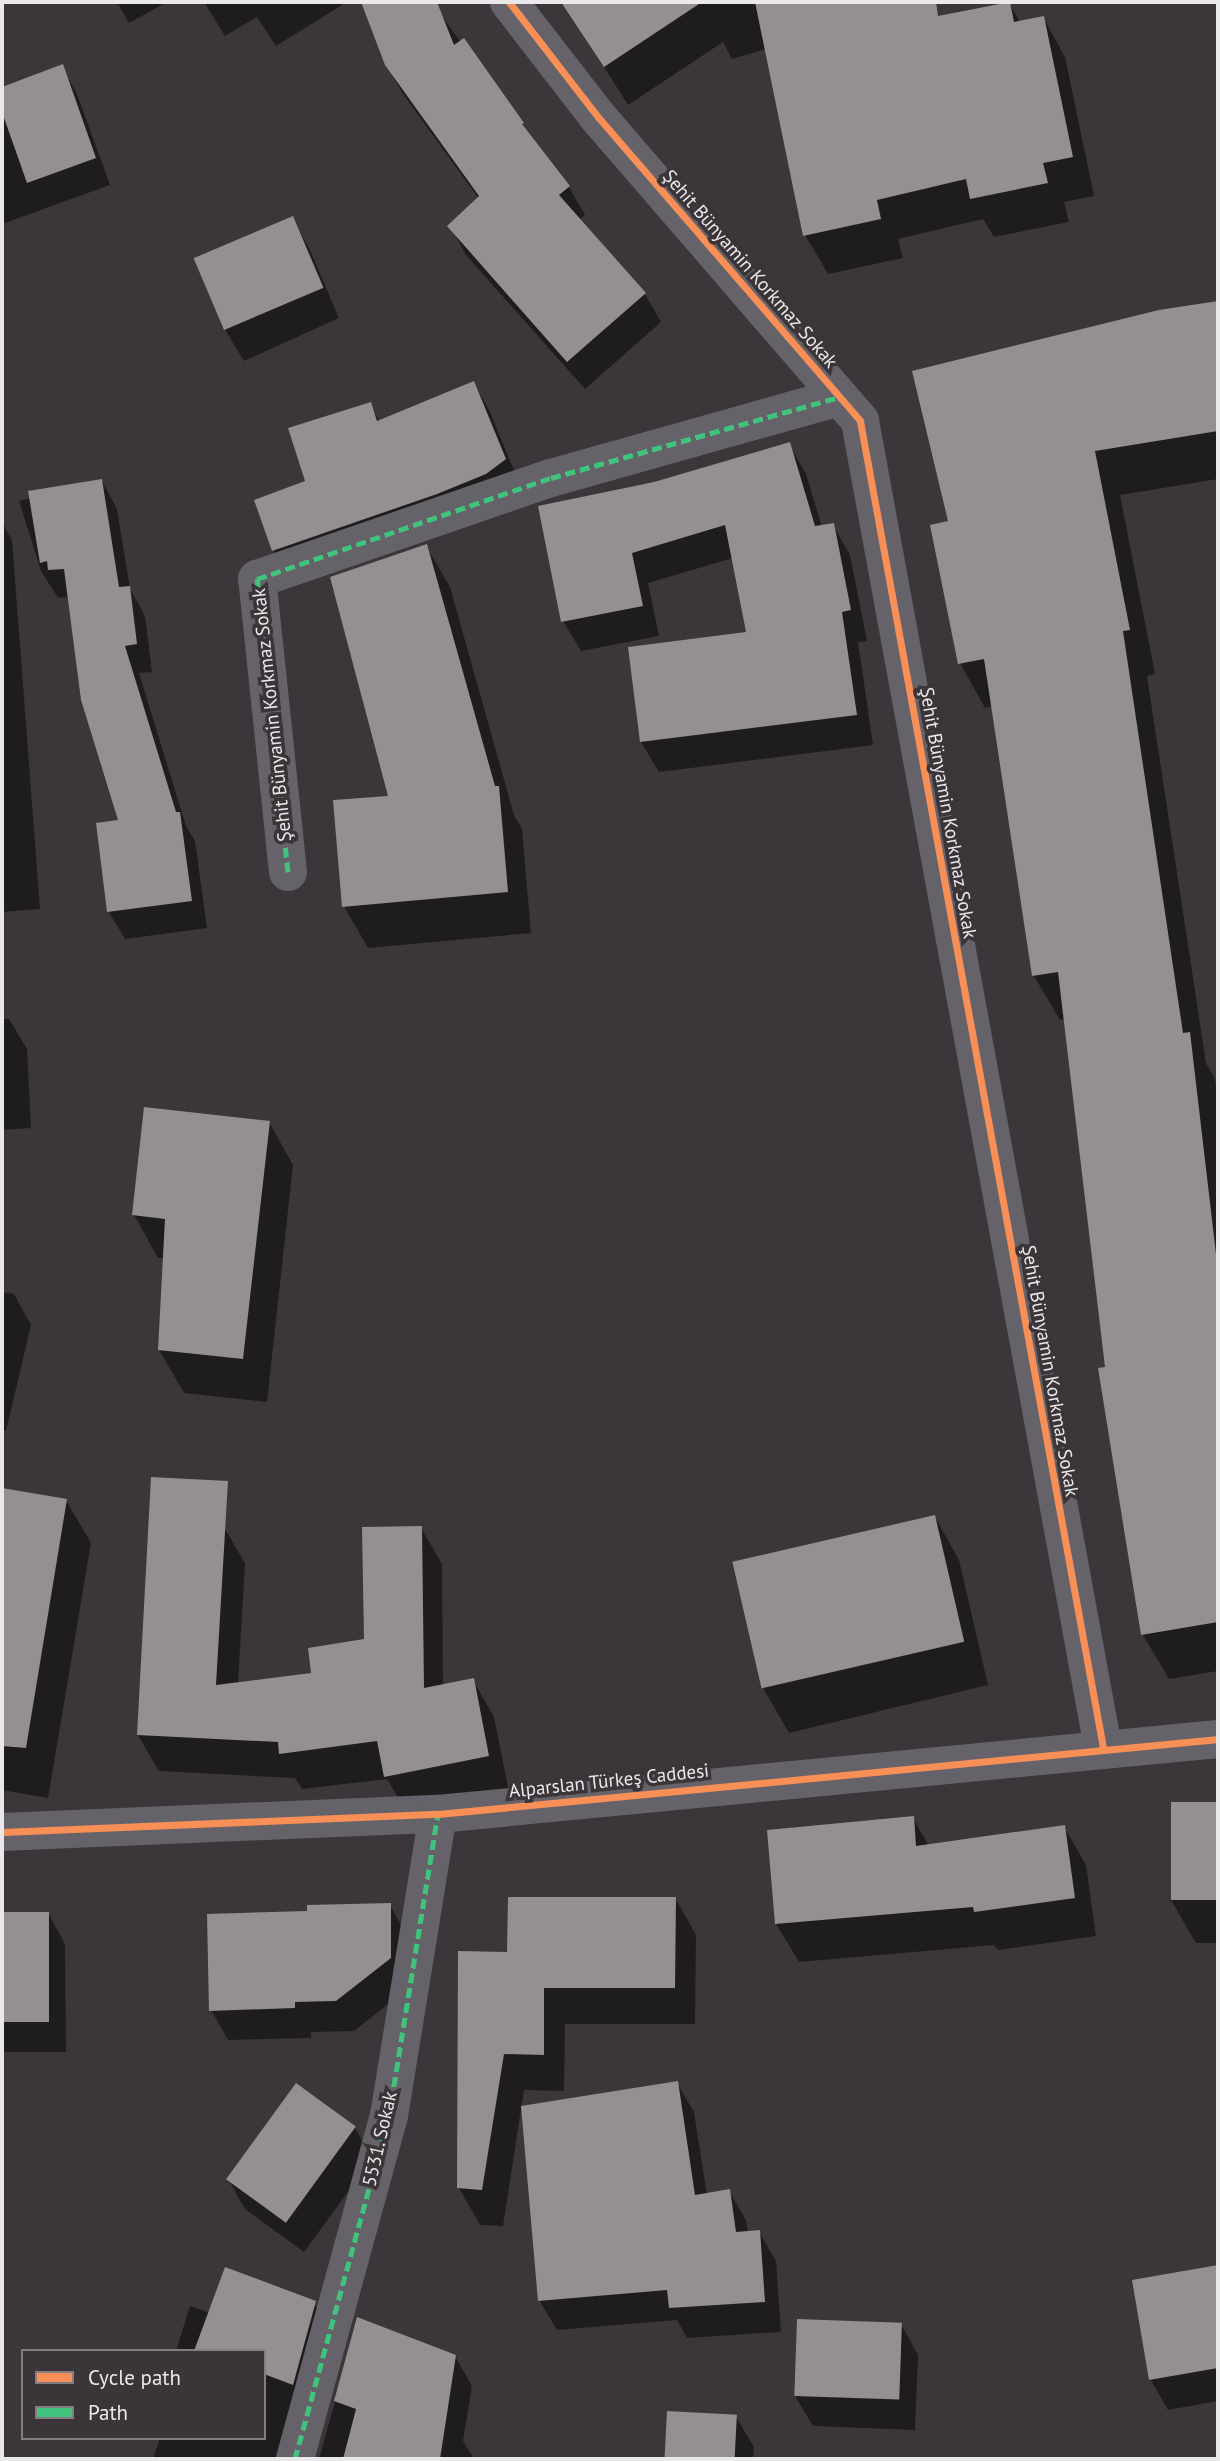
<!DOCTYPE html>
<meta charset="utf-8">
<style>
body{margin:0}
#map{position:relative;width:1220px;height:2461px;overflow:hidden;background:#3a3639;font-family:"PT Sans",sans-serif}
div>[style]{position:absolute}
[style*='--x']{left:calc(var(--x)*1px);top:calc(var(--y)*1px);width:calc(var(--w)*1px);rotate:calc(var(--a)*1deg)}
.shadow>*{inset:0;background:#0007}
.building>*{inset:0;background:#949092;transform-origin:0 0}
.street>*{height:38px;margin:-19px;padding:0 19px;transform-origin:19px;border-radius:19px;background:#656369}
.quiet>*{height:5px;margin-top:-2.5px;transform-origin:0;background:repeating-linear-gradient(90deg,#40c37c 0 10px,transparent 0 15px)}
.cycleway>*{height:7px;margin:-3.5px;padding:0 3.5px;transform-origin:3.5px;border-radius:3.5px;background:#f78f57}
span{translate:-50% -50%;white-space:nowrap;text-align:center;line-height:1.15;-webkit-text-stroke:7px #3b353a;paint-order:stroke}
.street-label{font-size:19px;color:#ebe8eb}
.frame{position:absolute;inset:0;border:4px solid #ebe8eb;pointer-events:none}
.legend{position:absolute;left:21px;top:2349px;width:245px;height:91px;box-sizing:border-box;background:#3b353a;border:2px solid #817d81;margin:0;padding:9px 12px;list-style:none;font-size:21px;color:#ebe8eb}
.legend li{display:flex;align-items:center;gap:14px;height:35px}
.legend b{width:35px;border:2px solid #817d81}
</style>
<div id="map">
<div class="shadow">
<i style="clip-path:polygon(117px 2px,167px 2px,129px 23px)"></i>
<i style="clip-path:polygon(204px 2px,347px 2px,276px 46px,257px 17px,225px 36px)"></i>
<i style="clip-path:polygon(371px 2px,432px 2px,489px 82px,492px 80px,533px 142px,569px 187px,585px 215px,579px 220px,645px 294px,661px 322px,585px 389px,466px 255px,450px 226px,479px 199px,403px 94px,386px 64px,364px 5px)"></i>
<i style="clip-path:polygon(563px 2px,815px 2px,827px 43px,1009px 3px,1020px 22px,1043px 17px,1065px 57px,1094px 196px,1064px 202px,1069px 222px,994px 237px,983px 219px,898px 239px,903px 258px,828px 274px,805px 235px,767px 49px,732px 59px,723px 42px,628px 105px)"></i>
<i style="clip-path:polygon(62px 67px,77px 94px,110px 185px,2px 224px,2px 87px)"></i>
<i style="clip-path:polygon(292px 218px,309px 248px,339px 318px,244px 361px,226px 331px,196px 261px)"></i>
<i style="clip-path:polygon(1218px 302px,1218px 479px,1120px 495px,1155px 674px,1147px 676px,1206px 1063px,1215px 1079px,1218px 1107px,1218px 1671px,1169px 1679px,1143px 1635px,1100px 1369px,1107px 1368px,1065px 1019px,1060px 1020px,1034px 976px,993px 706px,985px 708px,960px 663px,950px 522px,1159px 312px)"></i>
<i style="clip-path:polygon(474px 383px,489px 410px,521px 487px,289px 577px,273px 550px,307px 482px,370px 404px,380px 422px)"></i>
<i style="clip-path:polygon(789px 444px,806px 474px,822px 527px,833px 525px,850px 555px,867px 641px,858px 642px,873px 745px,659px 772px,641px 742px,748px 633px,733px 558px,648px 583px,659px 636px,581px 651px,563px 621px,654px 483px)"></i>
<i style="clip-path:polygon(102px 481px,117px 509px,130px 589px,145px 616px,152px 672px,139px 673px,186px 826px,195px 841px,207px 928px,125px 939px,109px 912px,120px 821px,69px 597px,58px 598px,41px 571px,19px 501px)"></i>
<i style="clip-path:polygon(2px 522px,12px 540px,40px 909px,2px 912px)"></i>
<i style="clip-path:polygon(426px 546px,450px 587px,514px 815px,522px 829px,531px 933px,368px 948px,344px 906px,391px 797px)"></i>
<i style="clip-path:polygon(2px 1019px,9px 1019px,27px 1049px,31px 1128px,2px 1130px)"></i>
<i style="clip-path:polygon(269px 1122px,293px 1165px,267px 1402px,184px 1393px,159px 1350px,164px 1258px,158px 1258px,134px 1215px)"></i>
<i style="clip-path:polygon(2px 1292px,14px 1294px,31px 1325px,6px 1431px,2px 1430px)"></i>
<i style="clip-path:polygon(2px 1490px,66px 1500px,91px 1543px,48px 1798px,2px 1790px)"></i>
<i style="clip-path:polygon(935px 1517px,959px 1560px,988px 1685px,789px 1733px,764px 1690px,735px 1565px)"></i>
<i style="clip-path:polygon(224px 1527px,245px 1563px,238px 1684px,313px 1674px,365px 1640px,421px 1528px,442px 1564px,443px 1686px,473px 1680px,494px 1717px,509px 1792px,407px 1812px,387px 1779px,302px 1789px,295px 1778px,159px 1771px,138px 1735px)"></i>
<i style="clip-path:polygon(1173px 1803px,1218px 1804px,1218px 1943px,1196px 1943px,1171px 1900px)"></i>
<i style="clip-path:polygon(913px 1818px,929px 1846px,1064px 1827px,1086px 1865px,1096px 1936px,998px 1950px,994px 1945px,799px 1962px,776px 1924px)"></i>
<i style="clip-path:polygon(675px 1898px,696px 1935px,695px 2024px,565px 2024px,564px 2091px,524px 2090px,503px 2226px,480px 2225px,459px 2188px,509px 1954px)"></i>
<i style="clip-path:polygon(390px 1905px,407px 1935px,407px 1989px,354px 2031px,311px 2032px,311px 2038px,228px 2040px,211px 2010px,309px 1913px)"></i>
<i style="clip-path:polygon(48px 1913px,65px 1944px,66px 2052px,2px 2052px,2px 1914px)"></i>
<i style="clip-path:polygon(677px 2083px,694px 2112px,707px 2195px,729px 2191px,746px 2220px,748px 2233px,759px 2232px,776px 2261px,781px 2332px,687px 2338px,677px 2320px,557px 2330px,539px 2300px)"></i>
<i style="clip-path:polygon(355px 2128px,372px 2159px,304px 2252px,245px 2209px,228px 2179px)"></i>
<i style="clip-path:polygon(1218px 2267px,1218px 2401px,1168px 2410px,1151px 2380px,1134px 2281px)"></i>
<i style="clip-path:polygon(314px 2303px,332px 2333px,297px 2459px,153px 2459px,160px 2438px,264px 2438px,264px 2351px,176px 2351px,190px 2306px,210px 2313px)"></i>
<i style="clip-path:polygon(358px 2319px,455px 2356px,472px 2386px,463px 2441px,474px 2459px,319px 2459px)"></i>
<i style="clip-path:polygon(901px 2324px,918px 2355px,915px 2430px,813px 2426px,795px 2396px)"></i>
<i style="clip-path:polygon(668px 2413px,736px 2417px,754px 2447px,753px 2459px,666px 2459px)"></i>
</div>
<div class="building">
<i style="clip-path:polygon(361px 2px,437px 2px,454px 45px,464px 38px,524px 123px,522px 124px,570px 186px,559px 195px,646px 293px,567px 362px,447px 226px,479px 196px,385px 65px)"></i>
<i style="clip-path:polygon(561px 2px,702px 2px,604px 67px)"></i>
<i style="clip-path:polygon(755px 2px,936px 2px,938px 16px,1010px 2px,1014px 22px,1044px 16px,1073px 157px,1043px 163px,1048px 183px,970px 199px,966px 179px,877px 200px,881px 219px,803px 236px)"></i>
<i style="clip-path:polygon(63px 64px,96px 158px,27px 183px,2px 112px,2px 87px)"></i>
<i style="left:293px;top:216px;width:78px;height:108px;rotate:67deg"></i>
<i style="clip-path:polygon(1218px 301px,1218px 431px,1095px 451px,1130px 630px,1123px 631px,1183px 1033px,1190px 1032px,1218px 1271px,1218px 1622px,1141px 1635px,1098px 1368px,1105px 1367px,1058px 972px,1032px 976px,984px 659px,958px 664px,930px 525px,948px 521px,912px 371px,1159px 310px)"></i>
<i style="clip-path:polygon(474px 381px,506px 459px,486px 474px,437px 494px,272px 551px,254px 500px,305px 481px,288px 428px,371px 402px,377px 421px)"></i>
<i style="clip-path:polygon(790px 442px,815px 526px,834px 523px,851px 610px,842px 612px,857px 715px,640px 742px,628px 647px,746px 632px,725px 525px,632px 553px,643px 606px,561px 622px,538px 506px,654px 482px)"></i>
<i style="clip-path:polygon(102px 479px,119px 587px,130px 586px,137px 644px,125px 646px,176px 812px,180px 812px,192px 901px,107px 912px,96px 823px,118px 820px,81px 700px,64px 569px,48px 570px,47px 561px,40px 563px,28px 491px)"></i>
<i style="clip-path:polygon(427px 544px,495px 786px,499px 786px,508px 892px,342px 907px,333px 800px,388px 796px,330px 577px)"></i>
<i style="clip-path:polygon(144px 1107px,270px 1121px,243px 1359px,158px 1350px,165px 1219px,132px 1215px)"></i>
<i style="clip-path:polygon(151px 1477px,228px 1481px,216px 1685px,311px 1673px,308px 1648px,364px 1639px,362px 1527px,422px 1526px,424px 1688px,474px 1678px,489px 1756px,384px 1777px,377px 1741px,279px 1754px,278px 1742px,137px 1735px)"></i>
<i style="clip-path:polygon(2px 1488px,67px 1499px,26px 1748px,2px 1746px)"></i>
<i style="left:935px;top:1515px;width:130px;height:208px;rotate:77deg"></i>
<i style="left:1171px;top:1802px;width:47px;height:98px"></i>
<i style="clip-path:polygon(914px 1816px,916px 1846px,1065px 1825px,1075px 1898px,974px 1912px,973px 1907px,775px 1924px,767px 1830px)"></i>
<i style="clip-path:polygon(508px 1897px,676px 1897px,675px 1988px,544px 1988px,544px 2055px,504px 2054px,482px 2190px,457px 2188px,458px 1951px,507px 1952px)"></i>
<i style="clip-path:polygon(391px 1903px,391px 1958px,336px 2001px,295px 2002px,295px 2008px,209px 2011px,207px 1914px,307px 1911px,307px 1905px)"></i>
<i style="left:2px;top:1912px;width:47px;height:110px"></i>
<i style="clip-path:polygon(678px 2081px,695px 2195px,730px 2189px,736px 2232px,760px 2230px,765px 2302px,669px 2308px,667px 2290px,538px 2301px,521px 2106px)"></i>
<i style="left:296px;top:2083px;width:74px;height:119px;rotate:36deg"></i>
<i style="clip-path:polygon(1218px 2265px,1218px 2368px,1149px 2380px,1132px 2280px)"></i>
<i style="clip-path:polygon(225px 2267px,316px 2301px,293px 2385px,264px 2374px,264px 2351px,194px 2351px)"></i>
<i style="clip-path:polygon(357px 2317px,456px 2355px,440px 2459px,343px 2459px,356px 2409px,334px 2401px)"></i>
<i style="left:797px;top:2319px;width:105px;height:77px;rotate:2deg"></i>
<i style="left:667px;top:2411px;width:70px;height:48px;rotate:3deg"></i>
</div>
<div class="street">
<i style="--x:509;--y:2;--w:145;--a:52.3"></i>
<i style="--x:598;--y:117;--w:401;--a:49.2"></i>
<i style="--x:860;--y:421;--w:1349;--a:79.62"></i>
<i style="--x:288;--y:872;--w:295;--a:-96"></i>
<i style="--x:257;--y:579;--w:311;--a:-19"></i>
<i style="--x:551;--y:478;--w:299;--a:-15.7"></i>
<i style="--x:2;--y:1832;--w:436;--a:-2.4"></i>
<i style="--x:438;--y:1814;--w:784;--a:-5.49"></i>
<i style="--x:295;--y:2459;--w:356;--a:-74.7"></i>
<i style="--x:389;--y:2116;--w:306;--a:-80.8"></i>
</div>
<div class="quiet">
<i style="--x:288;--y:872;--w:295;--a:-96"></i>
<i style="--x:257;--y:579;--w:311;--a:-19"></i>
<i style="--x:551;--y:478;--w:299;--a:-15.7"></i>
<i style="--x:295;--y:2459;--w:356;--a:-74.7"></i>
<i style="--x:389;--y:2116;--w:306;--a:-80.8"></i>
</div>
<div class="cycleway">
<i style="--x:509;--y:2;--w:145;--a:52.3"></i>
<i style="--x:598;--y:117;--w:401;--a:49.2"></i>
<i style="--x:860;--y:421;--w:1349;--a:79.62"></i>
<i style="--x:2;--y:1832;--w:436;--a:-2.4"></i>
<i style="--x:438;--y:1814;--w:784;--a:-5.49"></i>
</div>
<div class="street-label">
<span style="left:750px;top:269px;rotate:49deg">Şehit Bünyamin Korkmaz Sokak</span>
<span style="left:272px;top:715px;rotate:-96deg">Şehit Bünyamin Korkmaz Sokak</span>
<span style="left:948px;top:813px;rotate:80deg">Şehit Bünyamin Korkmaz Sokak</span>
<span style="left:1050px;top:1371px;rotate:80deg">Şehit Bünyamin Korkmaz Sokak</span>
<span style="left:609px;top:1781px;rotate:-6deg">Alparslan Türkeş Caddesi</span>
<span style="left:380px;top:2139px;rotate:-77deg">5531. Sokak</span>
</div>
<div class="frame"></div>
<ul class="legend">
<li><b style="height:9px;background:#f78f57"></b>Cycle path</li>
<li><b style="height:9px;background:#40c37c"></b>Path</li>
</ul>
</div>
